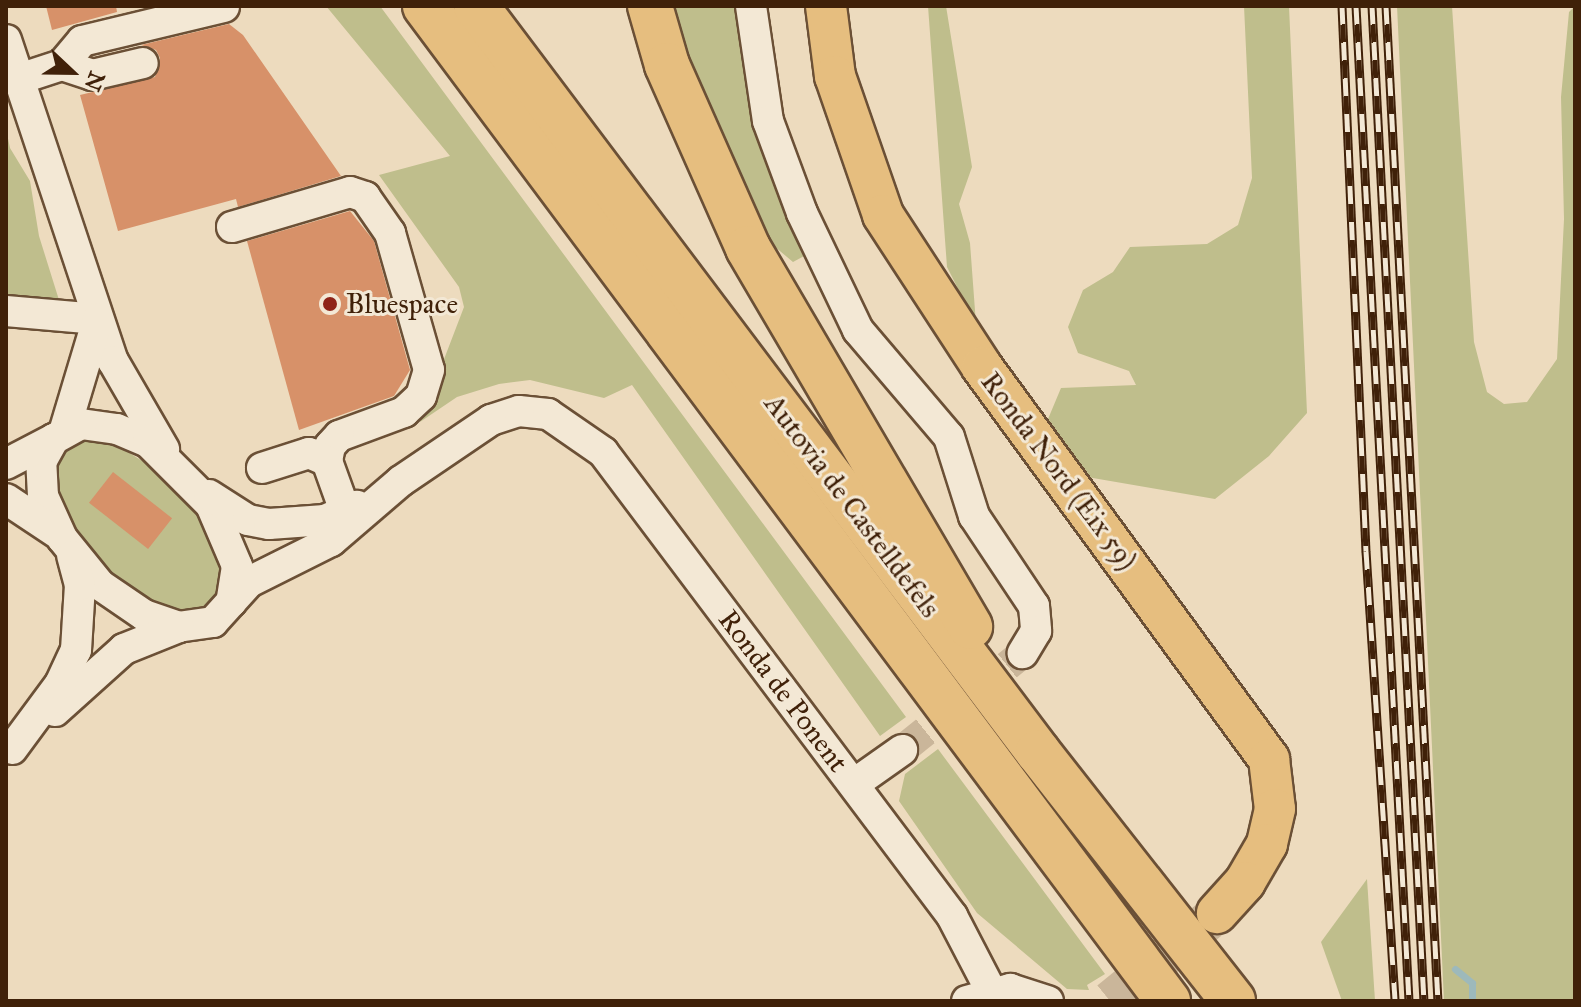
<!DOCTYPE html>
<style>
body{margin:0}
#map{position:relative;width:1581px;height:1007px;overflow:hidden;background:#eddbbe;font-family:"IM FELL Great Primer",serif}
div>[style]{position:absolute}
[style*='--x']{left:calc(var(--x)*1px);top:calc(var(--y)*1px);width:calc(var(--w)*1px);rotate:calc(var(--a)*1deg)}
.green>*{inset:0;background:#bfbe8c}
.stream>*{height:7px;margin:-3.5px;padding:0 3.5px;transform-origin:3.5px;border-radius:3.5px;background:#9db9bb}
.building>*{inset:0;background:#d79169;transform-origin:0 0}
.minor-tunnel>*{height:30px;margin-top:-15px;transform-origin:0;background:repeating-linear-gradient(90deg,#cab69a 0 30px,transparent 0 45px)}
.major-tunnel>*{height:40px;margin-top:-20px;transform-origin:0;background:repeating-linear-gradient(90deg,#cab69a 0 40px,transparent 0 60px)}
.roads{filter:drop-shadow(2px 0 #6b5036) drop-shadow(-2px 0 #6b5036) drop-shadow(0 2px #6b5036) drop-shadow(0 -2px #6b5036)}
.minor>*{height:30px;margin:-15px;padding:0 15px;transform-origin:15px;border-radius:15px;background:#f3e8d5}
.major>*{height:40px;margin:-20px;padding:0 20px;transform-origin:20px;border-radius:20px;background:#e6be7f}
.highway>*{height:44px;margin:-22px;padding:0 22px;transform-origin:22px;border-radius:22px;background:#e6be7f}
.rail>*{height:9px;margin-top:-4.5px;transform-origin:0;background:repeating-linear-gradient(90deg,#f3e8d5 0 18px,#402109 0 36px);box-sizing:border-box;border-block:2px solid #402109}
.dots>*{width:22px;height:22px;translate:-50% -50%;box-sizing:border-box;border:4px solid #f3e8d5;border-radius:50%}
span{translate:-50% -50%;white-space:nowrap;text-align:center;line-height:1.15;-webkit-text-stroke:6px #f3e8d5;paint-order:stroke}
.poi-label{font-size:28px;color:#402109}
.left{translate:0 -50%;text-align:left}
.street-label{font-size:28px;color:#402109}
.frame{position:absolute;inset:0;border:8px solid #402109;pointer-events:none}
.north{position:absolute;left:32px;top:32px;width:80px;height:80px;-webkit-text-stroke:6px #f3e8d5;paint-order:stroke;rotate:112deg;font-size:22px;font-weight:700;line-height:32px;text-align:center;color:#402109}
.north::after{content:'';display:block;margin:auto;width:28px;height:36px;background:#402109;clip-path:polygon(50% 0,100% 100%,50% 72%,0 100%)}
</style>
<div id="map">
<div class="green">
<i style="clip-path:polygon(326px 6px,380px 6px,906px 717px,880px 736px,632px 385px,604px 398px,530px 380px,499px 384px,457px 397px,420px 422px,464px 307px,459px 287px,379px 175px,450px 156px)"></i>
<i style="clip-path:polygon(664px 6px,735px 6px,764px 153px,806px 255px,793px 262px,762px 236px)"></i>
<i style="clip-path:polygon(928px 6px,946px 6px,972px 167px,959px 204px,970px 243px,976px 324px,947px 267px)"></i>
<i style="clip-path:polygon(1244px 6px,1289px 6px,1307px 413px,1269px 456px,1215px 499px,1087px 477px,1053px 435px,1048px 419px,1061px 388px,1136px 385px,1129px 371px,1078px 353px,1068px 327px,1083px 290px,1113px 272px,1130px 247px,1207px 244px,1238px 225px,1252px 178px)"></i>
<i style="clip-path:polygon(1397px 6px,1452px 6px,1474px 342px,1487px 392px,1504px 404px,1527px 402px,1557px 359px,1564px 219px,1561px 97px,1569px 12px,1575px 6px,1575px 1001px,1444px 1001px)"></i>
<i style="clip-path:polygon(6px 129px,10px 148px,30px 181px,39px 236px,59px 300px,6px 294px)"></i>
<i style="clip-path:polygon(82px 440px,118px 446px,144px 462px,192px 507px,211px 536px,221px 564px,221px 584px,208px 606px,194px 612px,160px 605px,107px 571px,92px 553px,71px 525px,58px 486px,57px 468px,64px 453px)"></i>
<i style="clip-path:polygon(938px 749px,1105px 974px,1087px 985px,1089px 990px,1067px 989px,977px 913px,899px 801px,905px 774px)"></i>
<i style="clip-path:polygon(1367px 879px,1375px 1001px,1342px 1001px,1321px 942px)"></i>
</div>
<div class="stream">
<i style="--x:1455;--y:969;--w:22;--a:39"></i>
<i style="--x:1472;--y:983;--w:18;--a:90"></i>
</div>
<div class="building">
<i style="clip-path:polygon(46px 6px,116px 6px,117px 12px,52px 30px)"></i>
<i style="clip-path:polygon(229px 24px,243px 35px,341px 176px,238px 207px,236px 199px,118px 231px,80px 95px,155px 77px,160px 58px,156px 50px,141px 45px)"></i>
<i style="clip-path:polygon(350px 211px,374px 241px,410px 370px,394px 396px,299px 430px,247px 241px)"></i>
<i style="left:113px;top:472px;width:75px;height:39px;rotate:38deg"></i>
</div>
<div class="minor-tunnel">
<i style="--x:902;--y:750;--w:155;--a:-38.7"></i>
</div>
<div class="major-tunnel">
<i style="--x:1110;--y:1001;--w:128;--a:-39.3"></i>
</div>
<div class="roads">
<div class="minor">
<i style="--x:751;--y:6;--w:116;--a:81.6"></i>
<i style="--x:768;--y:121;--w:98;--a:69.7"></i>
<i style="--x:802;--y:213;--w:130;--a:64.4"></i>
<i style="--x:858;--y:330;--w:140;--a:49.6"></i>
<i style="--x:949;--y:437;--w:83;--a:72.4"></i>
<i style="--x:974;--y:516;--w:108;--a:56.3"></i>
<i style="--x:1034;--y:606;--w:25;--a:85"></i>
<i style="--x:1036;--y:631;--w:26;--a:121"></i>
<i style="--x:6;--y:40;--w:338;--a:71.6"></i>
<i style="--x:113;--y:361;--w:102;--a:59.9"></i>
<i style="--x:62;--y:65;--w:31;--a:-50"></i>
<i style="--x:82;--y:41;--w:146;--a:-13.5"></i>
<i style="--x:19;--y:79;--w:45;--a:-18"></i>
<i style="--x:62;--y:65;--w:32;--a:18"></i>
<i style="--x:92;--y:75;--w:52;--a:-13.2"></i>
<i style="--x:232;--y:227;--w:123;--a:-16.5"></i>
<i style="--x:350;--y:192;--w:16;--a:18"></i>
<i style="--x:365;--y:197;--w:44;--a:55.2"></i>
<i style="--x:390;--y:233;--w:142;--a:74.1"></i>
<i style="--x:429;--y:370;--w:27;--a:107"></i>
<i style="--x:421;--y:396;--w:23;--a:137"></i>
<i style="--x:404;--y:412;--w:69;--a:159.7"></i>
<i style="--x:339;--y:436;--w:13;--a:132"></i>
<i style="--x:330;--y:446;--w:15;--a:101"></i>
<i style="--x:327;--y:461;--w:53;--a:70.2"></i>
<i style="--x:6;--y:311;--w:92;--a:5"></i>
<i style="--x:81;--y:424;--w:36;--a:8"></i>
<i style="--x:117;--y:429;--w:34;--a:23"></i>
<i style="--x:148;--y:442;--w:89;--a:45"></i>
<i style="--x:211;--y:505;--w:66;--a:66.9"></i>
<i style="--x:237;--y:566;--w:36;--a:99"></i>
<i style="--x:231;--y:602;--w:27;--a:132"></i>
<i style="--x:213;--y:622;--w:34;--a:172"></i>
<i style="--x:179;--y:627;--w:37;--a:-161"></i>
<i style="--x:144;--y:615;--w:53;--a:-145.7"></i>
<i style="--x:100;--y:585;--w:60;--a:-129"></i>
<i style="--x:62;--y:538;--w:46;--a:-114.3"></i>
<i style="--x:43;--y:496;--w:34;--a:-93"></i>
<i style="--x:41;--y:462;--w:26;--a:-61"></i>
<i style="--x:54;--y:439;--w:31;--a:-29"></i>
<i style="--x:65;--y:429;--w:115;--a:-73.3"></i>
<i style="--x:6;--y:464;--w:54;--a:-27.5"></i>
<i style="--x:262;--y:468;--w:49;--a:-17.7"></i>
<i style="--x:309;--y:453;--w:20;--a:24"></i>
<i style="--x:209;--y:495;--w:46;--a:32.7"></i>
<i style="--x:248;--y:520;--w:21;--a:11"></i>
<i style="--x:269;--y:524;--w:56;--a:-4.1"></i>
<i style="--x:325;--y:520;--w:35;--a:-24"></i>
<i style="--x:6;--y:499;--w:61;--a:33.7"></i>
<i style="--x:231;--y:602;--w:27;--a:-48"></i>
<i style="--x:249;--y:582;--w:92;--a:-26.6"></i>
<i style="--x:331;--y:541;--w:92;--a:-40.6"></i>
<i style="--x:401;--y:481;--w:109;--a:-34.1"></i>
<i style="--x:491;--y:420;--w:29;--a:-18"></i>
<i style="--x:519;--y:411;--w:29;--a:6"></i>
<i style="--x:548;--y:414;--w:67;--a:34.6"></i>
<i style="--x:603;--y:452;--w:581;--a:53.05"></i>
<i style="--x:952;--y:916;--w:85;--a:62.5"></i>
<i style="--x:55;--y:711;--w:93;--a:-41.9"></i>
<i style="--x:124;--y:649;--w:59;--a:-21.8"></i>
<i style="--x:12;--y:749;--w:81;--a:-53.6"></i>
<i style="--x:60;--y:684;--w:38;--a:-65"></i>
<i style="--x:76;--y:650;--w:65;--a:-86.5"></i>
<i style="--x:80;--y:585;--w:30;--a:-105"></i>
<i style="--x:854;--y:784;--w:59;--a:-35.3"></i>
<i style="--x:967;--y:1001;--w:45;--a:-15.6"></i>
<i style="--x:1010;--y:989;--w:40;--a:18"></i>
</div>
<div class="major">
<i style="--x:826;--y:6;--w:71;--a:82.7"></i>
<i style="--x:835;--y:76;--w:147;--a:70.9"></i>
<i style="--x:883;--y:215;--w:181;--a:56.9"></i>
<i style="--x:982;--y:367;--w:486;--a:53.8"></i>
<i style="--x:1269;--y:759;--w:50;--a:83.2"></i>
<i style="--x:1275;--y:809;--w:36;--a:103"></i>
<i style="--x:1267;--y:844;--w:44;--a:120.1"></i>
<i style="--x:1245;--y:882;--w:42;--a:132.1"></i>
</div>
<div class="highway">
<i style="--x:425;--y:6;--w:1242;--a:53.25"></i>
<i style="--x:476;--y:6;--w:934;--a:53.01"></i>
<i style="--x:1038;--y:752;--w:316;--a:51.9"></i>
<i style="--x:650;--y:6;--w:61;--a:73.9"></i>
<i style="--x:667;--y:65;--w:200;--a:66.1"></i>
<i style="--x:748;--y:248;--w:439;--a:59.6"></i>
</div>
</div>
<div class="rail">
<i style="--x:1342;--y:6;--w:546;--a:87.48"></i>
<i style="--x:1366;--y:551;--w:451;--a:86.3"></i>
<i style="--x:1356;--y:6;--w:996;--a:86.95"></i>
<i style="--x:1372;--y:6;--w:996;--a:87.01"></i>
<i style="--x:1386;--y:6;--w:996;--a:87.01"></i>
</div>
<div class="dots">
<i style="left:330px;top:304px;background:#8f2418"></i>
</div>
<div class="poi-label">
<span class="left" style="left:346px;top:304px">Bluespace</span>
</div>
<div class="street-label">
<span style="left:1059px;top:471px;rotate:53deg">Ronda Nord (Eix 59)</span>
<span style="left:852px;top:506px;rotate:53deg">Autovia de Castelldefels</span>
<span style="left:783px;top:691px;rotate:53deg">Ronda de Ponent</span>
</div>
<div class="frame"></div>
<div class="north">N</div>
</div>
